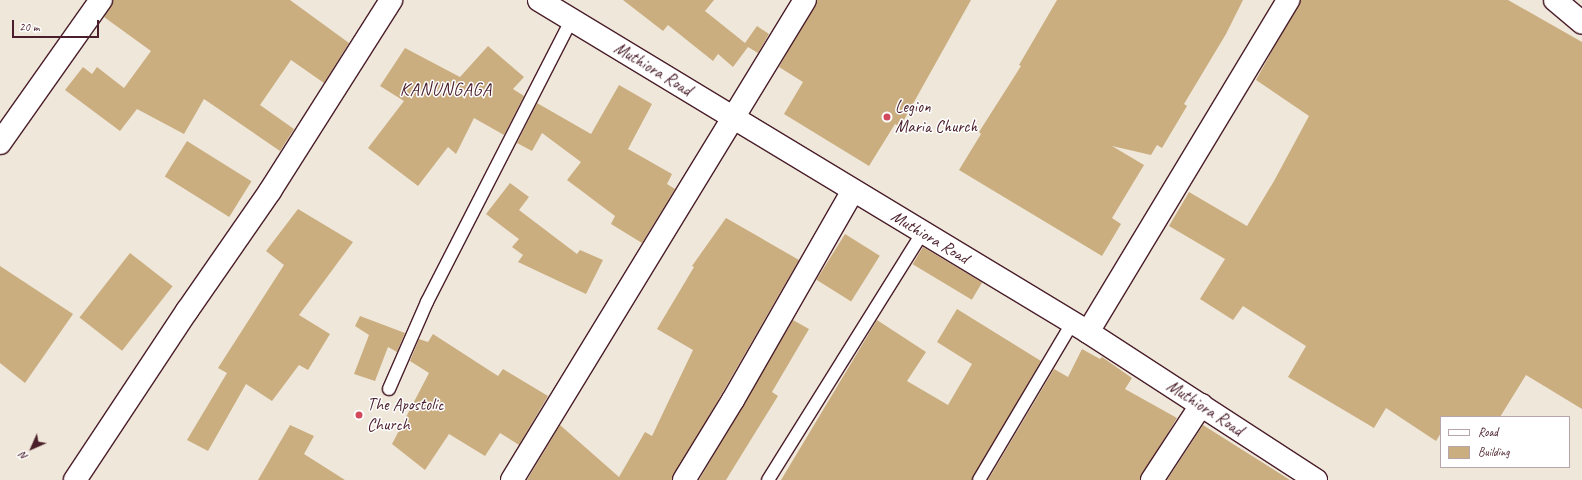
<!DOCTYPE html>
<style>
body{margin:0}
#map{position:relative;width:1582px;height:480px;overflow:hidden;background:#efe7d9;font-family:Caveat,sans-serif}
div>[style]{position:absolute}
[style*='--x']{left:calc(var(--x)*1px);top:calc(var(--y)*1px);width:calc(var(--w)*1px);rotate:calc(var(--a)*1deg)}
.building>*{inset:0;background:#cbae80;transform-origin:0 0}
.roads{filter:drop-shadow(1px 0 #4a1f2b) drop-shadow(-1px 0 #4a1f2b) drop-shadow(0 1px #4a1f2b) drop-shadow(0 -1px #4a1f2b)}
.lane>*{height:12px;margin:-6px;padding:0 6px;transform-origin:6px;border-radius:6px;background:#fff}
.street>*{height:22px;margin:-11px;padding:0 11px;transform-origin:11px;border-radius:11px;background:#fff}
.secondary>*{height:22px;margin:-11px;padding:0 11px;transform-origin:11px;border-radius:11px;background:#fff}
.dots>*{width:11px;height:11px;translate:-50% -50%;box-sizing:border-box;border:2px solid #fff;border-radius:50%}
span{translate:-50% -50%;white-space:nowrap;text-align:center;line-height:1.15;-webkit-text-stroke:3px #fff;paint-order:stroke}
.street-label{font-size:17px;color:#4a1f2b}
.poi-label{font-size:17px;color:#4a1f2b}
.left{translate:0 -50%;text-align:left}
.neighbourhood-label{font-size:18px;color:#4a1f2b;letter-spacing:1px}
.legend{position:absolute;left:1440px;top:416px;width:130px;height:52px;box-sizing:border-box;background:#fff;border:1px solid #b7a5aa;margin:0;padding:5px 7px;list-style:none;font-size:12px;color:#4a1f2b}
.legend li{display:flex;align-items:center;gap:8px;height:20px}
.legend b{width:20px;border:1px solid #b7a5aa}
.north{position:absolute;left:12px;top:428px;width:40px;height:40px;-webkit-text-stroke:3px #fff;paint-order:stroke;rotate:225deg;font-size:11px;font-weight:700;line-height:16px;text-align:center;color:#4a1f2b}
.north::after{content:'';display:block;margin:auto;width:14px;height:18px;background:#4a1f2b;clip-path:polygon(50% 0,100% 100%,50% 72%,0 100%)}
.scale{position:absolute;left:12px;top:20px;width:87px;height:18px;box-sizing:border-box;border:2px solid #4a1f2b;border-top:0;padding-left:5px;font-size:12px;line-height:14px;white-space:nowrap;color:#4a1f2b;-webkit-text-stroke:3px #fff;paint-order:stroke}
</style>
<div id="map">
<div class="building">
<i style="clip-path:polygon(113px 0,290px 0,349px 43px,324px 83px,291px 60px,260px 105px,294px 129px,280px 151px,204px 99px,184px 134px,137px 109px,120px 131px,65px 90px,83px 67px,92px 74px,97px 67px,124px 88px,151px 51px,104px 17px)"></i>
<i style="clip-path:polygon(623px 0,714px 0,705px 11px,745px 43px,757px 26px,769px 34px,758px 53px,748px 47px,733px 67px,718px 54px,713px 61px,668px 25px,663px 31px)"></i>
<i style="clip-path:polygon(817px 0,971px 0,900px 127px,895px 124px,869px 166px,784px 114px,803px 82px,779px 67px)"></i>
<i style="clip-path:polygon(1057px 0,1243px 0,1226px 34px,1184px 104px,1187px 106px,1162px 148px,1157px 145px,1151px 155px,1112px 146px,1144px 165px,1112px 218px,1121px 224px,1102px 256px,959px 170px,981px 134px,979px 132px,1021px 66px,1019px 65px)"></i>
<i style="clip-path:polygon(1300px 0,1508px 0,1582px 42px,1582px 409px,1526px 375px,1500px 417px,1441px 417px,1441px 433px,1436px 441px,1386px 408px,1374px 428px,1288px 377px,1306px 346px,1243px 306px,1233px 320px,1200px 299px,1225px 259px,1169px 226px,1189px 192px,1247px 226px,1274px 181px,1309px 116px,1256px 80px)"></i>
<i style="clip-path:polygon(488px 46px,524px 77px,513px 89px,524px 96px,504px 135px,474px 118px,456px 154px,448px 147px,418px 186px,368px 148px,404px 101px,380px 86px,405px 48px,460px 77px)"></i>
<i style="clip-path:polygon(619px 85px,652px 104px,628px 149px,672px 174px,667px 184px,675px 189px,642px 243px,611px 224px,615px 216px,567px 180px,581px 162px,542px 133px,532px 151px,517px 143px,537px 103px,591px 134px)"></i>
<i style="left:187px;top:141px;width:76px;height:42px;rotate:32deg"></i>
<i style="clip-path:polygon(510px 183px,529px 197px,519px 210px,577px 254px,580px 250px,603px 260px,586px 294px,518px 262px,523px 255px,512px 247px,519px 239px,486px 214px)"></i>
<i style="clip-path:polygon(298px 209px,353px 242px,299px 315px,330px 334px,308px 370px,299px 365px,272px 401px,246px 384px,208px 451px,187px 440px,227px 373px,218px 368px,284px 265px,266px 251px)"></i>
<i style="clip-path:polygon(726px 218px,799px 260px,672px 480px,527px 480px,560px 425px,619px 477px,645px 432px,652px 436px,693px 350px,657px 329px,694px 267px,692px 266px)"></i>
<i style="left:845px;top:234px;width:41px;height:54px;rotate:32deg"></i>
<i style="left:923px;top:247px;width:69px;height:20px;rotate:31deg"></i>
<i style="left:130px;top:253px;width:54px;height:82px;rotate:38deg"></i>
<i style="clip-path:polygon(0 266px,73px 314px,25px 383px,0 363px)"></i>
<i style="clip-path:polygon(957px 309px,1041px 361px,972px 480px,781px 480px,877px 320px,926px 352px,907px 381px,948px 405px,972px 364px,937px 342px)"></i>
<i style="clip-path:polygon(360px 316px,405px 333px,397px 352px,388px 347px,375px 381px,354px 374px,369px 335px,355px 326px)"></i>
<i style="clip-path:polygon(793px 320px,809px 329px,772px 392px,778px 396px,726px 480px,699px 480px)"></i>
<i style="clip-path:polygon(433px 334px,498px 376px,503px 369px,548px 396px,519px 445px,500px 433px,485px 456px,449px 434px,425px 470px,392px 444px,429px 373px,410px 361px,419px 339px,428px 342px)"></i>
<i style="clip-path:polygon(1082px 349px,1100px 359px,1102px 357px,1132px 378px,1125px 389px,1177px 418px,1140px 480px,988px 480px,1054px 369px,1068px 377px)"></i>
<i style="clip-path:polygon(290px 425px,314px 436px,304px 454px,345px 480px,258px 480px)"></i>
<i style="clip-path:polygon(1203px 425px,1241px 449px,1290px 480px,1167px 480px)"></i>
</div>
<div class="roads">
<div class="lane">
<i style="--x:389;--y:389;--w:95;--a:-66.4"></i>
<i style="--x:427;--y:302;--w:317;--a:-62.9"></i>
<i style="--x:768;--y:480;--w:292;--a:-58"></i>
<i style="--x:979;--y:480;--w:184;--a:-59.3"></i>
</div>
<div class="street">
<i style="--x:1555;--y:0;--w:35;--a:40"></i>
<i style="--x:0;--y:143;--w:175;--a:-54.8"></i>
<i style="--x:1088;--y:332;--w:388;--a:-58.9"></i>
<i style="--x:75;--y:480;--w:203;--a:-56.5"></i>
<i style="--x:187;--y:311;--w:146;--a:-55.3"></i>
<i style="--x:270;--y:191;--w:226;--a:-57.6"></i>
<i style="--x:512;--y:480;--w:562;--a:-58.6"></i>
<i style="--x:684;--y:480;--w:94;--a:-58.5"></i>
<i style="--x:733;--y:400;--w:240;--a:-60.2"></i>
<i style="--x:1152;--y:480;--w:90;--a:-56.8"></i>
</div>
<div class="secondary">
<i style="--x:539;--y:0;--w:642;--a:31.16"></i>
<i style="--x:1088;--y:332;--w:272;--a:33"></i>
</div>
</div>
<div class="dots">
<i style="left:887px;top:117px;background:#d1495b"></i>
<i style="left:359px;top:415px;background:#d1495b"></i>
</div>
<div class="street-label">
<span style="left:653px;top:69px;rotate:31deg">Muthiora Road</span>
<span style="left:930px;top:237px;rotate:31deg">Muthiora Road</span>
<span style="left:1205px;top:408px;rotate:33deg">Muthiora Road</span>
</div>
<div class="poi-label">
<span class="left" style="left:895px;top:117px">Legion<br>Maria Church</span>
<span class="left" style="left:367px;top:415px">The Apostolic<br>Church</span>
</div>
<div class="neighbourhood-label">
<span style="left:446px;top:89px">KANUNGAGA</span>
</div>
<ul class="legend">
<li><b style="height:5px;background:#fff"></b>Road</li>
<li><b style="height:11px;background:#cbae80"></b>Building</li>
</ul>
<div class="north">N</div>
<div class="scale">20 m</div>
</div>
